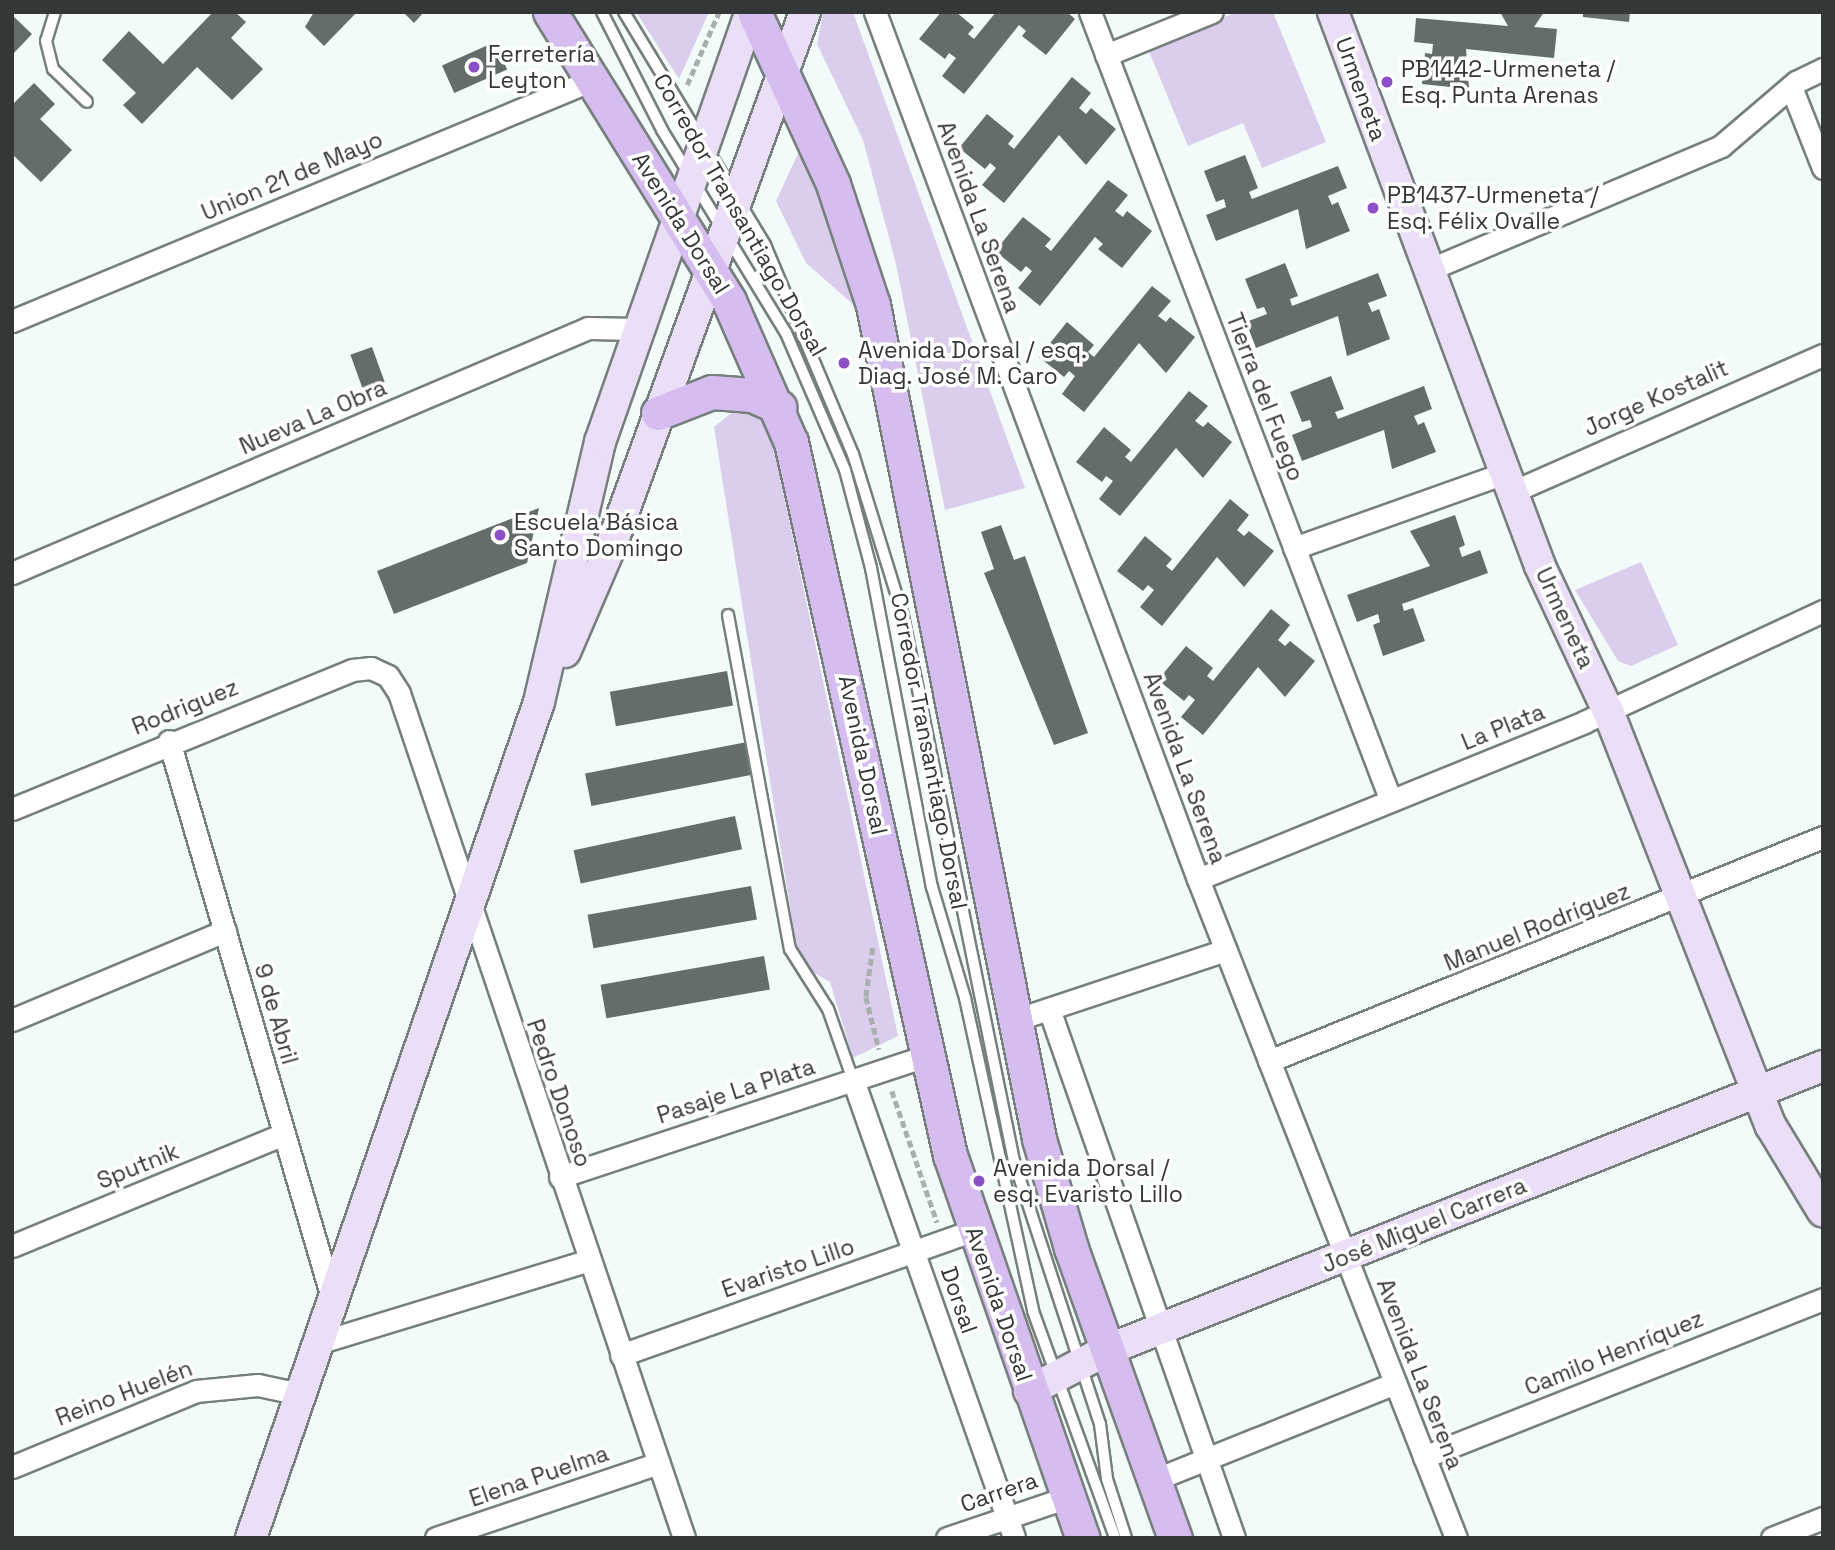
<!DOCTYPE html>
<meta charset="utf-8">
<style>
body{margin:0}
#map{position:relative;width:1835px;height:1550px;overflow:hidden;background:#f2fbf9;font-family:"Space Grotesk",sans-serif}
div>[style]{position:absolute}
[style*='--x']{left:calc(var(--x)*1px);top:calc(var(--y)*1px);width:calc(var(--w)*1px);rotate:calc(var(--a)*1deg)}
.green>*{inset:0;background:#dbceed}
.building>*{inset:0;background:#656d6b;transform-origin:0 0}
.path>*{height:4.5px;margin-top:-2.25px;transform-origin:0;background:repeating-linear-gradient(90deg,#a8afae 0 7px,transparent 0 10.5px)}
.roads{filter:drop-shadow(2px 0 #777f7d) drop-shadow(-2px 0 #777f7d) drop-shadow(0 2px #777f7d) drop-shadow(0 -2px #777f7d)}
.lane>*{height:10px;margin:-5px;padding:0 5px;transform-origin:5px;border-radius:5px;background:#fff}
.street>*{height:21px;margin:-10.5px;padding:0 10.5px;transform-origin:10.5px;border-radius:10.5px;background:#fff}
.secondary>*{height:30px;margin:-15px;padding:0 15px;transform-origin:15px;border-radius:15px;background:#eadff7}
.primary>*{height:33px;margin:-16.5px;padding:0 16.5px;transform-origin:16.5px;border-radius:16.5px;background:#d5beef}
.dots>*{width:19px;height:19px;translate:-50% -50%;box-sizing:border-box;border:4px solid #fff;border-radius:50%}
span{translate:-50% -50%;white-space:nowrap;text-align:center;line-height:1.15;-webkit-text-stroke:7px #fff;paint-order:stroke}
.poi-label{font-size:23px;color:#343737}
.left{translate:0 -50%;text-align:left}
.street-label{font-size:23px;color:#343737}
.frame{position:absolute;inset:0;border:14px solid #343737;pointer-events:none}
</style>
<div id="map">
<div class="green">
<i style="clip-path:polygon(636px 12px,709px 12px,679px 79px)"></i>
<i style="clip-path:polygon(823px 12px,853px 12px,1025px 488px,945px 510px,896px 264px,863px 140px,817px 44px)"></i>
<i style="clip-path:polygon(1237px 12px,1273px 12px,1326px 142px,1262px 168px,1243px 123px,1188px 146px,1148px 49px)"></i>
<i style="clip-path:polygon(801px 147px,832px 222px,855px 306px,806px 263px,776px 201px)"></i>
<i style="clip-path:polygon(739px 407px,768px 420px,898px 1036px,853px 1058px,830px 982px,799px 964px,714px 427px)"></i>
<i style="clip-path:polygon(1641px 562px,1678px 645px,1631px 666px,1618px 661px,1575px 590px)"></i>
</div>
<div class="building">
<i style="clip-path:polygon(213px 12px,235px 12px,246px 22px,231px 38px,263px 69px,232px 100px,197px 67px,142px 124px,123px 105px,136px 93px,102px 60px,129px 31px,163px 64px)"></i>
<i style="clip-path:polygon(314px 12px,357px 12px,324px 46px,305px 27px)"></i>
<i style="clip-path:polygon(403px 12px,424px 12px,414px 23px)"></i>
<i style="clip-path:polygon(941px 12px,956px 12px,974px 27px,968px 34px,974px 39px,996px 12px,1067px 12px,1075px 19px,1046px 55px,1022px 36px,1026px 31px,1019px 25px,964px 94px,942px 76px,956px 58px,949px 53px,945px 59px,919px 39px)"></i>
<i style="clip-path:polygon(1500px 12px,1544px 12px,1534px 27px,1557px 29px,1554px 58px,1466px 49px,1469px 89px,1422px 84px,1425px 53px,1432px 54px,1433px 44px,1414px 42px,1416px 18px,1508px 26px)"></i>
<i style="clip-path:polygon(1583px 12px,1630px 12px,1629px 22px,1583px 17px)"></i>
<i style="clip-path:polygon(12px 15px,32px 34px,12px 55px)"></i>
<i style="left:495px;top:42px;width:30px;height:58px;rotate:66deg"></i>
<i style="clip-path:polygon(1072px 77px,1091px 93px,1079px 108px,1086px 114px,1091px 108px,1116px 129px,1086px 165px,1059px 135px,1004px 203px,982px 185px,996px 168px,990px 163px,985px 169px,959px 148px,987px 114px,1014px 136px,1008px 144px,1014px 149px)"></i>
<i style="clip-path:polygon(34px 83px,55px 104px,40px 119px,72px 150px,41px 182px,12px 154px,12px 105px)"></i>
<i style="clip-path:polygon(1245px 155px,1258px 188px,1249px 192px,1252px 199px,1338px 166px,1347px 188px,1328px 196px,1332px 205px,1338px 202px,1350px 231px,1306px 249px,1298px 209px,1216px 241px,1206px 215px,1226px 207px,1224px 199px,1216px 202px,1204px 171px)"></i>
<i style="clip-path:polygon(1108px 180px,1128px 195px,1115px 211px,1123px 217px,1127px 211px,1152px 231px,1122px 268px,1098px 249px,1103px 244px,1095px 237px,1040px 306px,1018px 288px,1032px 271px,1026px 266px,1021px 272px,995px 251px,1023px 217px,1051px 239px,1045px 246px,1051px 251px)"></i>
<i style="clip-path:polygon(1285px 263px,1298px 296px,1290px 299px,1292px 306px,1378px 273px,1387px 296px,1368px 303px,1372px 312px,1379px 309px,1390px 339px,1347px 356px,1338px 316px,1256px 348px,1246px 322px,1267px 314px,1264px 307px,1257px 309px,1245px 279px)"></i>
<i style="clip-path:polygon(1152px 286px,1171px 301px,1158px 316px,1166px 322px,1170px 317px,1195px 337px,1166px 373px,1139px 343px,1084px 412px,1062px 394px,1075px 376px,1069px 371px,1064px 377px,1039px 357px,1067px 322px,1094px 345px,1088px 352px,1094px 357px)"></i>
<i style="left:372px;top:347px;width:37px;height:23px;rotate:70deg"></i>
<i style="clip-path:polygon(1331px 376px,1344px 409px,1335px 412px,1338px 419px,1424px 386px,1432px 409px,1414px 416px,1418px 425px,1424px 422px,1436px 452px,1392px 469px,1384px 430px,1302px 461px,1292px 435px,1312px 427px,1310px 420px,1302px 422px,1290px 392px)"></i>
<i style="clip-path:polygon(1189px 391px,1208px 406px,1195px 421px,1203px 427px,1208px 422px,1232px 442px,1203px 478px,1176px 448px,1120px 516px,1099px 499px,1113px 481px,1106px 476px,1102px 482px,1076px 462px,1104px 427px,1131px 450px,1125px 457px,1131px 462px)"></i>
<i style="clip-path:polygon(1230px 499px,1249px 515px,1237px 530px,1244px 536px,1249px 531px,1274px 551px,1244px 587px,1217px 557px,1162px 626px,1140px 607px,1154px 590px,1148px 585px,1143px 591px,1117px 571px,1145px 536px,1172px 559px,1166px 566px,1172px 571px)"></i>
<i style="clip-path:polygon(539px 508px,527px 563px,394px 614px,377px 571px)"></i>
<i style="clip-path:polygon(1455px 515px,1465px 545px,1459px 548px,1462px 557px,1480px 550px,1488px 573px,1402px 604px,1404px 611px,1413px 608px,1425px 641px,1383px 656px,1373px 625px,1380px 622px,1378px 614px,1357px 622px,1347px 595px,1430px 566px,1410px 531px)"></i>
<i style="clip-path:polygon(1001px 525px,1014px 560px,1025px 556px,1088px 733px,1054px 745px,984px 573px,994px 569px,981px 532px)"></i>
<i style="clip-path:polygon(1271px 609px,1290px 625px,1278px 640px,1285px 646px,1290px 641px,1315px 661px,1285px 697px,1258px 667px,1203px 735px,1181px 717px,1195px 700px,1189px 695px,1184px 701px,1158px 680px,1186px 646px,1213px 668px,1207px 676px,1213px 681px)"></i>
<i style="left:727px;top:671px;width:35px;height:119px;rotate:80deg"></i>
<i style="left:747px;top:742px;width:33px;height:165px;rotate:79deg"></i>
<i style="left:735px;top:816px;width:34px;height:165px;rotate:78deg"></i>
<i style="left:751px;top:886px;width:34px;height:166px;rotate:80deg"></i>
<i style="left:764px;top:956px;width:34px;height:166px;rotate:80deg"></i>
</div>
<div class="path">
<i style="--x:687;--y:85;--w:80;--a:-66.3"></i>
<i style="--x:873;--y:948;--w:49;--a:98.1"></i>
<i style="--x:866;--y:997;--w:54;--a:76"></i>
<i style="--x:892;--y:1091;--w:139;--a:71"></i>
</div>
<div class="roads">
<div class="lane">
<i style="--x:55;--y:12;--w:30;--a:107"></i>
<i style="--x:46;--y:41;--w:29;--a:76"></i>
<i style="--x:53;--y:69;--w:47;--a:44.1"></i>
<i style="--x:602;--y:12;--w:132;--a:63"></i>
<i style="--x:662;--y:130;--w:238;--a:58.6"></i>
<i style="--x:786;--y:333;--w:149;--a:66.7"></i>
<i style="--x:845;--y:470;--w:101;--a:75.1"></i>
<i style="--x:871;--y:568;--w:325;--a:79.2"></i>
<i style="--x:932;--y:887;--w:116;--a:73.4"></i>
<i style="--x:965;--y:998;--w:320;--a:77.7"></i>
<i style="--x:1033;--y:1311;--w:241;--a:70.1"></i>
<i style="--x:624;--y:12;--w:272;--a:58.8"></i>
<i style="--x:765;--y:245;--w:227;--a:67.2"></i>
<i style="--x:853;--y:454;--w:170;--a:72.8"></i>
<i style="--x:903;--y:616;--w:556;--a:78.49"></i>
<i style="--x:1014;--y:1161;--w:277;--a:71.9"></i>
<i style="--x:1100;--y:1424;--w:55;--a:82.7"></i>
<i style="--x:1107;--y:1479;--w:62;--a:72.1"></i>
<i style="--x:728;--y:615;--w:340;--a:79.5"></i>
<i style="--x:790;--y:949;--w:71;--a:57.7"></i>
<i style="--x:828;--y:1009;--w:75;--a:70.6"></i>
</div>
<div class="street">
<i style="--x:875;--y:12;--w:925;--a:69.57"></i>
<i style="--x:1198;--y:879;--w:708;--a:68.62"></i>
<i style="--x:1090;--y:12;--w:844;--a:69.12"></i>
<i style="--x:1106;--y:55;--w:114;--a:-22.1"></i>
<i style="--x:1791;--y:87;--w:87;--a:68.4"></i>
<i style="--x:1428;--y:270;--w:318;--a:-22.9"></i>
<i style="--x:1721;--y:146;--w:99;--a:-40.5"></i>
<i style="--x:1796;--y:82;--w:30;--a:-26"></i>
<i style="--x:12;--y:321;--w:628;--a:-22.56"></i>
<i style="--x:1512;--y:492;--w:340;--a:-23.8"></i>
<i style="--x:1294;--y:548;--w:224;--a:-19.6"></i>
<i style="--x:12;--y:573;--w:626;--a:-23.04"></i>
<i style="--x:588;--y:328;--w:50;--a:1.1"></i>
<i style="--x:169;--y:741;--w:584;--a:73.68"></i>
<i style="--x:12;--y:809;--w:367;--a:-22.2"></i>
<i style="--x:352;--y:670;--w:19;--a:-6"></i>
<i style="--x:371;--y:668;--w:19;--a:25"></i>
<i style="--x:388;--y:676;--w:20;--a:57"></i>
<i style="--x:399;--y:693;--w:892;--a:71.36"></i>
<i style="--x:1198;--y:879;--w:417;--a:-22.1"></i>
<i style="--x:1584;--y:722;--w:264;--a:-24.9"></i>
<i style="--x:1049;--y:1009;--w:560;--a:70.72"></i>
<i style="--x:12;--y:1020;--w:231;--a:-22.7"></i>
<i style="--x:1015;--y:1020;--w:222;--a:-18.4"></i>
<i style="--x:1269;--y:1061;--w:598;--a:-22.02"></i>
<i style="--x:853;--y:1080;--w:485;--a:70.6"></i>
<i style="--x:560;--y:1177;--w:388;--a:-18.3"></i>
<i style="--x:12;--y:1246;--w:294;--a:-22.4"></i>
<i style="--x:318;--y:1343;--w:283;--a:-17"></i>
<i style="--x:621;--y:1355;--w:372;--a:-19.5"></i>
<i style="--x:1424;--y:1457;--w:429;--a:-21.6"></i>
<i style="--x:12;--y:1467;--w:199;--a:-22.4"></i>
<i style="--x:196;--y:1391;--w:62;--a:-5.5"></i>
<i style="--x:258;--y:1385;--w:43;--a:12.1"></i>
<i style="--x:1154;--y:1480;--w:260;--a:-21.9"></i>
<i style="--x:436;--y:1538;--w:235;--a:-18.6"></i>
<i style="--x:947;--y:1538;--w:128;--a:-18.7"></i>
<i style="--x:1772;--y:1538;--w:55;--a:-21.4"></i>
</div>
<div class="secondary">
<i style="--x:1333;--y:12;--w:591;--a:69.51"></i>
<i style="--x:1540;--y:566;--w:160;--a:64.9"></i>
<i style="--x:1608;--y:711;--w:446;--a:68.6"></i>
<i style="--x:1771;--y:1126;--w:100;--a:58.8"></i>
<i style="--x:565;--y:652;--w:124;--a:-66.7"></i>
<i style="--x:614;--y:538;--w:560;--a:-70.04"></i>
<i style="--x:1029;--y:1391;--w:88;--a:-27.7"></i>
<i style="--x:1107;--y:1350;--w:770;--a:-21.64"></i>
<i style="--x:251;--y:1538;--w:884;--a:-70.99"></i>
<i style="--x:539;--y:702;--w:267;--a:-76.8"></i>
<i style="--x:600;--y:442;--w:456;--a:-70.7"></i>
</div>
<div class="primary">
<i style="--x:550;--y:12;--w:340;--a:58.2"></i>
<i style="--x:729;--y:301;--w:154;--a:66.3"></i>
<i style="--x:791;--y:442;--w:731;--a:77.43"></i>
<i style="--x:950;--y:1155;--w:405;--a:70.9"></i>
<i style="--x:754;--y:12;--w:189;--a:65.3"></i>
<i style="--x:833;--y:184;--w:127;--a:71.7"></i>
<i style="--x:873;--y:305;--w:850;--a:78.74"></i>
<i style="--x:1039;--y:1139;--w:114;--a:73.6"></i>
<i style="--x:1071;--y:1248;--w:308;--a:70.3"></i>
<i style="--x:658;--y:413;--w:58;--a:-21.3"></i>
<i style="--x:712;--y:392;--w:40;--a:4.3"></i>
<i style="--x:752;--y:395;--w:30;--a:24"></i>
</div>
</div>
<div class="dots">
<i style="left:474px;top:67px;background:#8c4fc5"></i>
<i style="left:1387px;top:82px;background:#8c4fc5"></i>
<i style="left:1373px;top:208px;background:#8c4fc5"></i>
<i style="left:844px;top:363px;background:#8c4fc5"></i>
<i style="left:500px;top:535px;background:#8c4fc5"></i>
<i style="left:979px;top:1181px;background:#8c4fc5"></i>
</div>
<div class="poi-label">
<span class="left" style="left:488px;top:67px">Ferretería<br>Leyton</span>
<span class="left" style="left:1401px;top:82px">PB1442-Urmeneta /<br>Esq. Punta Arenas</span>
<span class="left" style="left:1387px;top:208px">PB1437-Urmeneta /<br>Esq. Félix Ovalle</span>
<span class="left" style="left:858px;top:363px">Avenida Dorsal / esq.<br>Diag. José M. Caro</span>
<span class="left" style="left:514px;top:535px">Escuela Básica<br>Santo Domingo</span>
<span class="left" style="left:993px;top:1181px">Avenida Dorsal /<br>esq. Evaristo Lillo</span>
</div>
<div class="street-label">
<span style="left:1361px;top:89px;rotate:70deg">Urmeneta</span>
<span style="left:292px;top:176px;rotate:-23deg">Union 21 de Mayo</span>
<span style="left:740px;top:215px;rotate:60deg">Corredor Transantiago Dorsal</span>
<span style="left:979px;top:217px;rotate:70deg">Avenida La Serena</span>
<span style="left:681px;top:223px;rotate:58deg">Avenida Dorsal</span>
<span style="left:1265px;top:397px;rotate:69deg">Tierra del Fuego</span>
<span style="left:1656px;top:398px;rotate:-24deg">Jorge Kostalit</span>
<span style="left:313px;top:417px;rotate:-23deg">Nueva La Obra</span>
<span style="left:1565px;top:618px;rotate:65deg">Urmeneta</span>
<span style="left:185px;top:707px;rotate:-22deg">Rodriguez</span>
<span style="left:1503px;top:727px;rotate:-22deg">La Plata</span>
<span style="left:929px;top:751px;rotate:79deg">Corredor Transantiago Dorsal</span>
<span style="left:863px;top:755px;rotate:78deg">Avenida Dorsal</span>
<span style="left:1185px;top:768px;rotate:70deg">Avenida La Serena</span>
<span style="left:1537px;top:927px;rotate:-22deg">Manuel Rodríguez</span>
<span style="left:276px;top:1014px;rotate:74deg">9 de Abril</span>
<span style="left:736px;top:1091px;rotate:-18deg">Pasaje La Plata</span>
<span style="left:559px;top:1093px;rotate:71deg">Pedro Donoso</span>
<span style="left:138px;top:1166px;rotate:-22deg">Sputnik</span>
<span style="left:1424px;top:1225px;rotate:-22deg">José Miguel Carrera</span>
<span style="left:788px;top:1268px;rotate:-19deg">Evaristo Lillo</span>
<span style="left:959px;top:1300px;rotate:71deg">Dorsal</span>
<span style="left:999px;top:1304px;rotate:71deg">Avenida Dorsal</span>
<span style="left:1614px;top:1353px;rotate:-22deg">Camilo Henríquez</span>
<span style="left:1420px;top:1374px;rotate:69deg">Avenida La Serena</span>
<span style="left:124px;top:1393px;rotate:-21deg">Reino Huelén</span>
<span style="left:539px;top:1476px;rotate:-19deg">Elena Puelma</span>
<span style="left:999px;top:1492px;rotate:-19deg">Carrera</span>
</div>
<div class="frame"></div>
</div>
